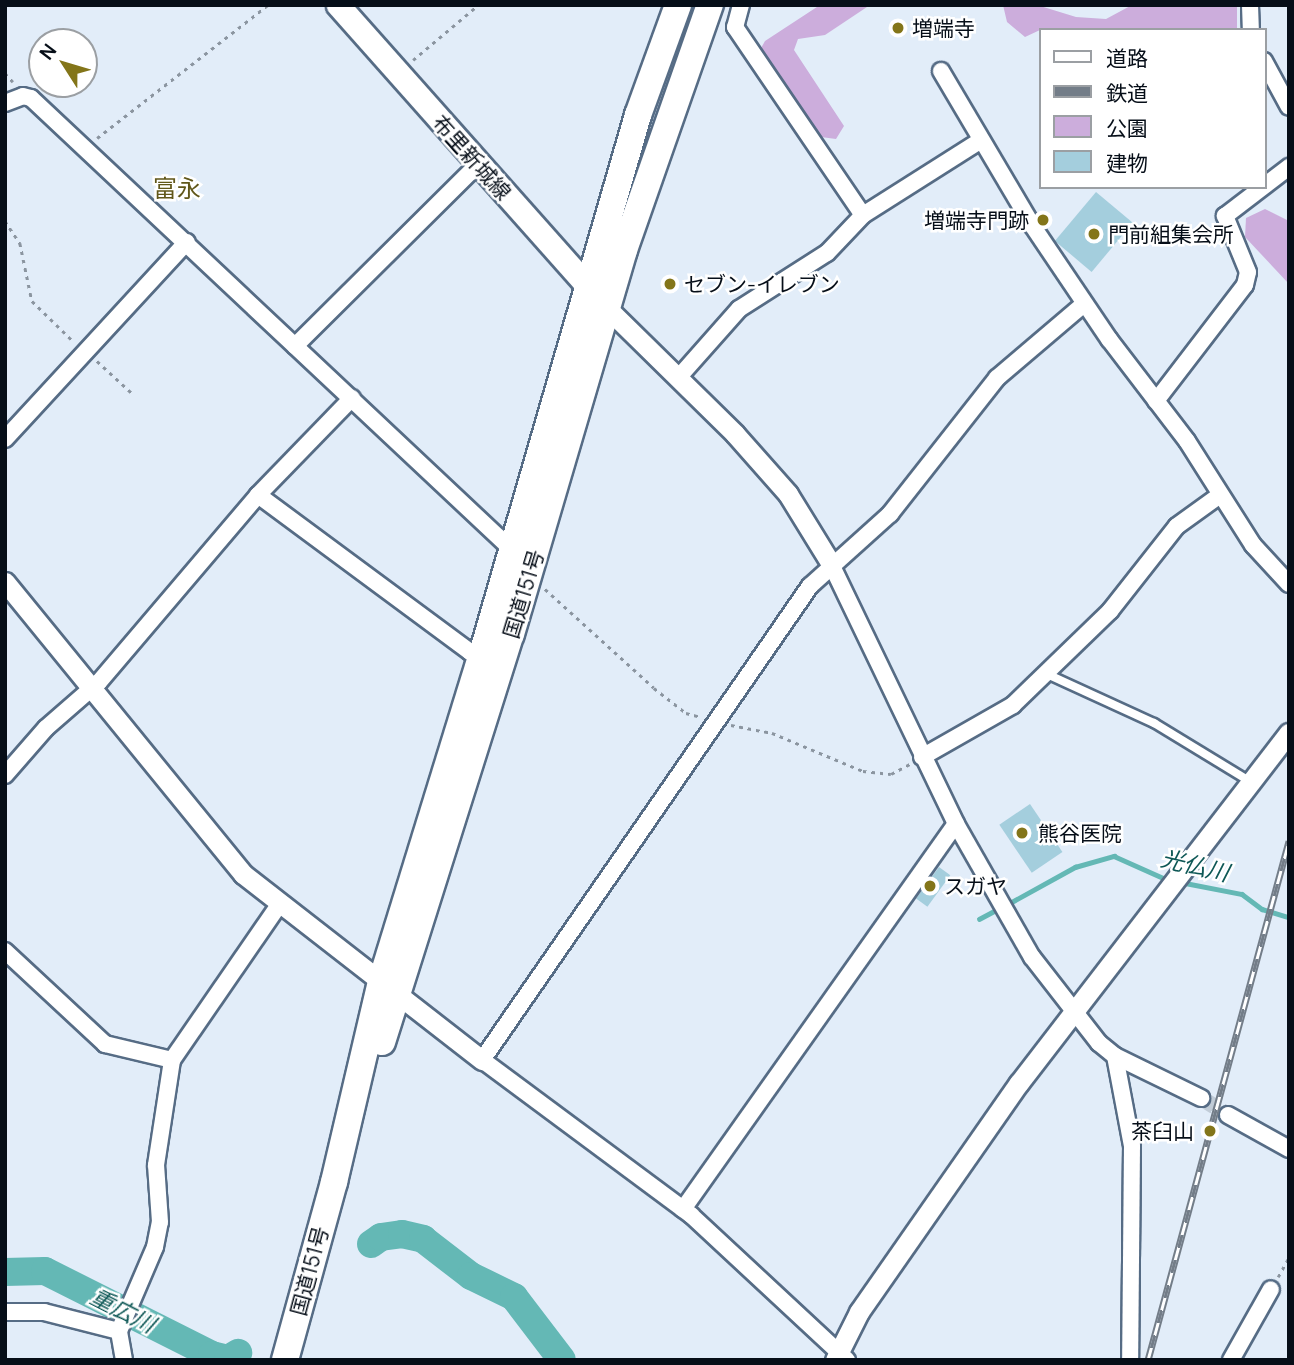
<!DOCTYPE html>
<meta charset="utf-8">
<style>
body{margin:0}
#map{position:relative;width:1294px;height:1365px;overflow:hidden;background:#e2edf9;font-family:Manrope,"Noto Sans JP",sans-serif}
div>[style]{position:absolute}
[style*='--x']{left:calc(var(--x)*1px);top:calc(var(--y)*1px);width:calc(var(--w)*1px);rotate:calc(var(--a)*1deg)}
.green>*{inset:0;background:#ccaddc}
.stream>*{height:4.5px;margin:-2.25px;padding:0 2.25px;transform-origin:2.25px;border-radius:2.25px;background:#64b8b5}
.river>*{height:28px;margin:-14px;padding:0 14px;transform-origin:14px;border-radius:14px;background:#64b8b5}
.building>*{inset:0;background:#a4cedd;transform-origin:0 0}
.minor-tunnel>*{height:16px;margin-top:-8px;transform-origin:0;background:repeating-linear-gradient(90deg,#c1ccd7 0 16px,transparent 0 24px)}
.path>*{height:2.5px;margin-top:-1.25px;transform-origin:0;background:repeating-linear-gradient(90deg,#8b95a0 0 3.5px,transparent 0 8.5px)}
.roads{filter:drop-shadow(2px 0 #566c85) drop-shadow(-2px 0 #566c85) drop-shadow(0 2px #566c85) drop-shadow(0 -2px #566c85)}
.service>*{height:8px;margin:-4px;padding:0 4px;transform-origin:4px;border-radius:4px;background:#fff}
.minor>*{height:16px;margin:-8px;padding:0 8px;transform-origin:8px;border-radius:8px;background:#fff}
.tertiary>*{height:19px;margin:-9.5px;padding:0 9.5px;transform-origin:9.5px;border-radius:9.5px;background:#fff}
.secondary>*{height:23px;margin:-11.5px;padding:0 11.5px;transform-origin:11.5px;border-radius:11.5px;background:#fff}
.trunk>*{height:26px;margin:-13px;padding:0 13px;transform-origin:13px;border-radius:13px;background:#fff}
.rail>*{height:7px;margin-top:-3.5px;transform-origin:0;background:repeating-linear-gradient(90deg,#fff 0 13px,#737d88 0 26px);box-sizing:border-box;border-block:2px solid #737d88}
.dots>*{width:19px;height:19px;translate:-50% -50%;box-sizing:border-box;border:4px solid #fff;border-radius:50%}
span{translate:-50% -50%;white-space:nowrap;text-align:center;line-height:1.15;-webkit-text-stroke:5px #fff;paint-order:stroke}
.poi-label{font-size:21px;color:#060e18}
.left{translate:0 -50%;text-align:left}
.right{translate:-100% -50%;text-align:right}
.street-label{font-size:21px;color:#060e18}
.water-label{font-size:23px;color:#0e5856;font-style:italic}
.quarter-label{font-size:24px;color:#60571a}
.frame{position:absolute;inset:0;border:7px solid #060e18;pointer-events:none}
.legend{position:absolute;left:1039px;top:28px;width:228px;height:161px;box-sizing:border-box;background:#fff;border:2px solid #9b9fa3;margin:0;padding:9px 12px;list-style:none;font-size:21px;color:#060e18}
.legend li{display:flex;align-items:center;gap:14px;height:35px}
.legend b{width:35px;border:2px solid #9b9fa3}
.north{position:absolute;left:28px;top:28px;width:70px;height:70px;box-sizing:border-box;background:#fff;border:2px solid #9b9fa3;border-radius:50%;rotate:307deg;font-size:19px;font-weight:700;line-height:28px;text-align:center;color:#060e18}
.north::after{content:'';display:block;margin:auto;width:24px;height:32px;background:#837519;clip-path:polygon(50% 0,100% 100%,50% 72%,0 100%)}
</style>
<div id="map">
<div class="green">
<i style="clip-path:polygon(820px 5px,870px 5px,825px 35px,798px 39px,794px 50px,844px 126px,836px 139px,821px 137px,760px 50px,765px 41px)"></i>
<i style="clip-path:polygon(1003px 5px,1037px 5px,1076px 17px,1106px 19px,1132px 5px,1237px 5px,1237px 30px,1040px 30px,1025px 37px,1007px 22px)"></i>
<i style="clip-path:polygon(1265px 209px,1289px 221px,1289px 284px,1245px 237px,1246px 218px)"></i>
</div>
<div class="stream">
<i style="--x:1180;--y:882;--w:63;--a:11"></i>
<i style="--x:1242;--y:894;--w:25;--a:37"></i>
<i style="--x:1262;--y:909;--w:28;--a:17"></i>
<i style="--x:1008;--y:904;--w:77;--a:-28.9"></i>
<i style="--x:1075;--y:867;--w:41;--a:-15.8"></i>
<i style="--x:1114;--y:856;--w:59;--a:24"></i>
<i style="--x:979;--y:919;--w:24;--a:-28"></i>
</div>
<div class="river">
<i style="--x:371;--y:1244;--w:12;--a:-35"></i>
<i style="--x:381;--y:1237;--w:21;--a:-8"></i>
<i style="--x:402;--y:1234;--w:22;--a:13"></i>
<i style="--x:423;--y:1239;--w:61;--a:37.6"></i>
<i style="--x:471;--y:1276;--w:48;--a:26"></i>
<i style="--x:514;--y:1297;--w:79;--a:52.7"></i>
<i style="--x:5;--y:1272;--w:40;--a:-1.4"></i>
<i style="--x:45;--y:1271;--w:187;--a:26.7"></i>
<i style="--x:212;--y:1355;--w:16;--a:14"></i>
<i style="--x:228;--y:1359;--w:12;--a:-31"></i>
</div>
<div class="building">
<i style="left:1096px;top:192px;width:48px;height:64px;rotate:40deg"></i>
<i style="left:1030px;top:804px;width:58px;height:37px;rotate:56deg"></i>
<i style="left:939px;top:867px;width:14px;height:39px;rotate:36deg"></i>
</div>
<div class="minor-tunnel">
<i style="--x:1201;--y:1098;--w:32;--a:32"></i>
</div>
<div class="path">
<i style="--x:413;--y:60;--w:85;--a:-40.2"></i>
<i style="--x:5;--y:73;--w:12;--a:48"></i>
<i style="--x:97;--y:138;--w:217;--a:-37.9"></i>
<i style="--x:5;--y:221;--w:27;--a:56"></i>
<i style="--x:20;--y:243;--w:59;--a:78.3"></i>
<i style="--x:32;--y:301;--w:57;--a:44.3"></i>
<i style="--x:97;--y:361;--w:49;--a:42.5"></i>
<i style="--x:545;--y:589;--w:147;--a:42.2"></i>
<i style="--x:654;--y:688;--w:41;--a:38"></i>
<i style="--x:686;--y:713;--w:16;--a:15"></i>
<i style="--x:731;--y:725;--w:42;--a:11"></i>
<i style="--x:772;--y:733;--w:99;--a:22.7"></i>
<i style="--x:863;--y:771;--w:28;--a:6"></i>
<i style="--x:891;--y:774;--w:21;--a:-28"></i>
<i style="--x:1278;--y:1277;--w:23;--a:-61"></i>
</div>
<div class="roads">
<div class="service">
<i style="--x:1047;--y:674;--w:118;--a:24.6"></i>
<i style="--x:1154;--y:723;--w:114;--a:31.3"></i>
</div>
<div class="minor">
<i style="--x:741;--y:5;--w:23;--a:105"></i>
<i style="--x:735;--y:27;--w:227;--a:55.8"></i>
<i style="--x:1250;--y:5;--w:25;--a:88"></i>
<i style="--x:1264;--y:61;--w:52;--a:61.5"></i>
<i style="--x:941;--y:71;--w:179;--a:59.4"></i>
<i style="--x:1032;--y:225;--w:138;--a:56"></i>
<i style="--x:1109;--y:339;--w:128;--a:52.6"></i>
<i style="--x:1187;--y:441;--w:123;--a:57.6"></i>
<i style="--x:1253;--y:545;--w:53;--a:47.3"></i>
<i style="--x:5;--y:103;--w:19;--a:-21"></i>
<i style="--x:23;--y:96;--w:8;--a:14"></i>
<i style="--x:31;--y:98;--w:657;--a:43.21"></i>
<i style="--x:295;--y:346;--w:258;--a:-44.8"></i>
<i style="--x:678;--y:378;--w:92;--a:-48.5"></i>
<i style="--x:739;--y:309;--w:104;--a:-32.5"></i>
<i style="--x:827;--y:253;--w:52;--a:-46.5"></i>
<i style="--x:863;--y:215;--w:140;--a:-32.4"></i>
<i style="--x:1156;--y:401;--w:146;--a:-52.5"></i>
<i style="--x:1245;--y:285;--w:13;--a:-77"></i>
<i style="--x:1248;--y:272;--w:61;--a:-112.3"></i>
<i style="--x:1225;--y:216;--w:81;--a:-37.4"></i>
<i style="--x:5;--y:439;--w:268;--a:-47.3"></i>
<i style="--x:258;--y:495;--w:264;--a:36.5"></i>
<i style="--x:470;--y:652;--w:13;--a:-4"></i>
<i style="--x:831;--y:564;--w:288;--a:64.3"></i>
<i style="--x:956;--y:824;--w:153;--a:60.3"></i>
<i style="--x:1032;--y:957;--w:109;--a:52.1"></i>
<i style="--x:1099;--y:1043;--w:21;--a:39"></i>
<i style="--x:1115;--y:1056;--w:96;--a:26"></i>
<i style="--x:922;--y:757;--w:105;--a:-29.7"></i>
<i style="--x:1013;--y:705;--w:135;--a:-44.1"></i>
<i style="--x:1110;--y:611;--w:108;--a:-51.8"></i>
<i style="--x:1177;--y:526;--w:53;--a:-35.8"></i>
<i style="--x:5;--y:775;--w:62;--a:-48.9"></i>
<i style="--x:46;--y:728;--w:70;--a:-41"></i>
<i style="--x:99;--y:682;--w:245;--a:-49.6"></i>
<i style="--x:258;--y:495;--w:135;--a:-45.9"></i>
<i style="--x:5;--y:951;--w:137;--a:42.9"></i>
<i style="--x:105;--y:1044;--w:69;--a:13.4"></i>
<i style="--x:1115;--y:1056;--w:92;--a:79.3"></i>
<i style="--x:1132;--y:1146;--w:214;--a:90.5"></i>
<i style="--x:1228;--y:1115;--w:70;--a:29.1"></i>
<i style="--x:683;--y:1209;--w:472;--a:-54.7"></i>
<i style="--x:5;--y:1312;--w:39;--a:0"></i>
<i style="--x:44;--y:1312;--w:77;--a:14.2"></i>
<i style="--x:124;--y:1360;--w:29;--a:-100"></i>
<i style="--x:119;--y:1331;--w:91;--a:-66.8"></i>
<i style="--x:155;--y:1247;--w:25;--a:-79"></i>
<i style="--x:160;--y:1222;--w:57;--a:-94"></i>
<i style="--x:156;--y:1165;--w:106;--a:-81.3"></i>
<i style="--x:172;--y:1060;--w:188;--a:-55.4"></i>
<i style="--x:847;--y:1360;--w:213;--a:-137.1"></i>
<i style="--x:691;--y:1215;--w:260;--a:-143.4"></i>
<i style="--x:482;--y:1060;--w:576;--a:-55.32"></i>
<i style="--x:810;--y:586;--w:108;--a:-42"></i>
<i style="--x:890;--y:514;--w:173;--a:-51.8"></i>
<i style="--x:997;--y:378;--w:114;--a:-40.4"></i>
<i style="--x:1231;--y:1360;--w:81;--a:-60.6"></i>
</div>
<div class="tertiary">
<i style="--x:608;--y:309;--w:178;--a:44.5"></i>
<i style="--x:735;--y:434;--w:80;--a:48.5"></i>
<i style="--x:788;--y:494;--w:82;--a:58.4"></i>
<i style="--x:5;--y:582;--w:377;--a:50.8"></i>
<i style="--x:243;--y:874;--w:303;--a:37.9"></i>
<i style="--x:835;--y:1360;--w:54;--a:-63.4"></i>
<i style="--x:859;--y:1312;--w:279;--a:-55.1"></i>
<i style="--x:1019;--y:1083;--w:442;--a:-52.4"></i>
</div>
<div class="secondary">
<i style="--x:338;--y:5;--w:393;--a:48.4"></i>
</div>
<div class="trunk">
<i style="--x:382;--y:1042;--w:428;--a:-72.5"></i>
<i style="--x:511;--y:634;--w:400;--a:-73.6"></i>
<i style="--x:624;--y:250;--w:260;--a:-70.7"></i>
<i style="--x:285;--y:1360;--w:185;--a:-74.6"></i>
<i style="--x:334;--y:1182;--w:205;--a:-76.8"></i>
<i style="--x:381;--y:982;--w:346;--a:-72.9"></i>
<i style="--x:483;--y:651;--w:558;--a:-73.87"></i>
<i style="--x:638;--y:115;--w:117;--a:-70"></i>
</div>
</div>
<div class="rail">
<i style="--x:1148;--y:1360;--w:538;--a:-74.8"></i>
</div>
<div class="dots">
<i style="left:898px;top:28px;background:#837519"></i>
<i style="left:1043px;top:220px;background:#837519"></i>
<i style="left:1094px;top:234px;background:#837519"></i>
<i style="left:670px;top:284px;background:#837519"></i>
<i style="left:1022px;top:833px;background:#837519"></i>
<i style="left:930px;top:886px;background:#837519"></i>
<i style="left:1210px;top:1131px;background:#837519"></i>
</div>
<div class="poi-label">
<span class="left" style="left:912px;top:28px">増端寺</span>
<span class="right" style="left:1029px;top:220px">増端寺門跡</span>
<span class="left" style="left:1108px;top:234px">門前組集会所</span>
<span class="left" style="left:684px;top:284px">セブン-イレブン</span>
<span class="left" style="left:1038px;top:833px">熊谷医院</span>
<span class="left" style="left:944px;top:886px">スガヤ</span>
<span class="right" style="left:1194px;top:1131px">茶臼山</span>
</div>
<div class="street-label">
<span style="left:472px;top:157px;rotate:48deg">布里新城線</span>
<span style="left:523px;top:594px;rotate:-73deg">国道151号</span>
<span style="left:309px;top:1271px;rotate:-75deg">国道151号</span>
</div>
<div class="water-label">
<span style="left:1195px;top:865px;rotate:13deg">光仏川</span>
<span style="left:123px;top:1310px;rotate:27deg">重広川</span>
</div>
<div class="quarter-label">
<span style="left:177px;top:188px">富永</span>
</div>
<div class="frame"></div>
<ul class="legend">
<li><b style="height:9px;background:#fff"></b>道路</li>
<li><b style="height:9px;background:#737d88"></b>鉄道</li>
<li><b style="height:19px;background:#ccaddc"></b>公園</li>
<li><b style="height:19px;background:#a4cedd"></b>建物</li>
</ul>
<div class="north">N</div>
</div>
